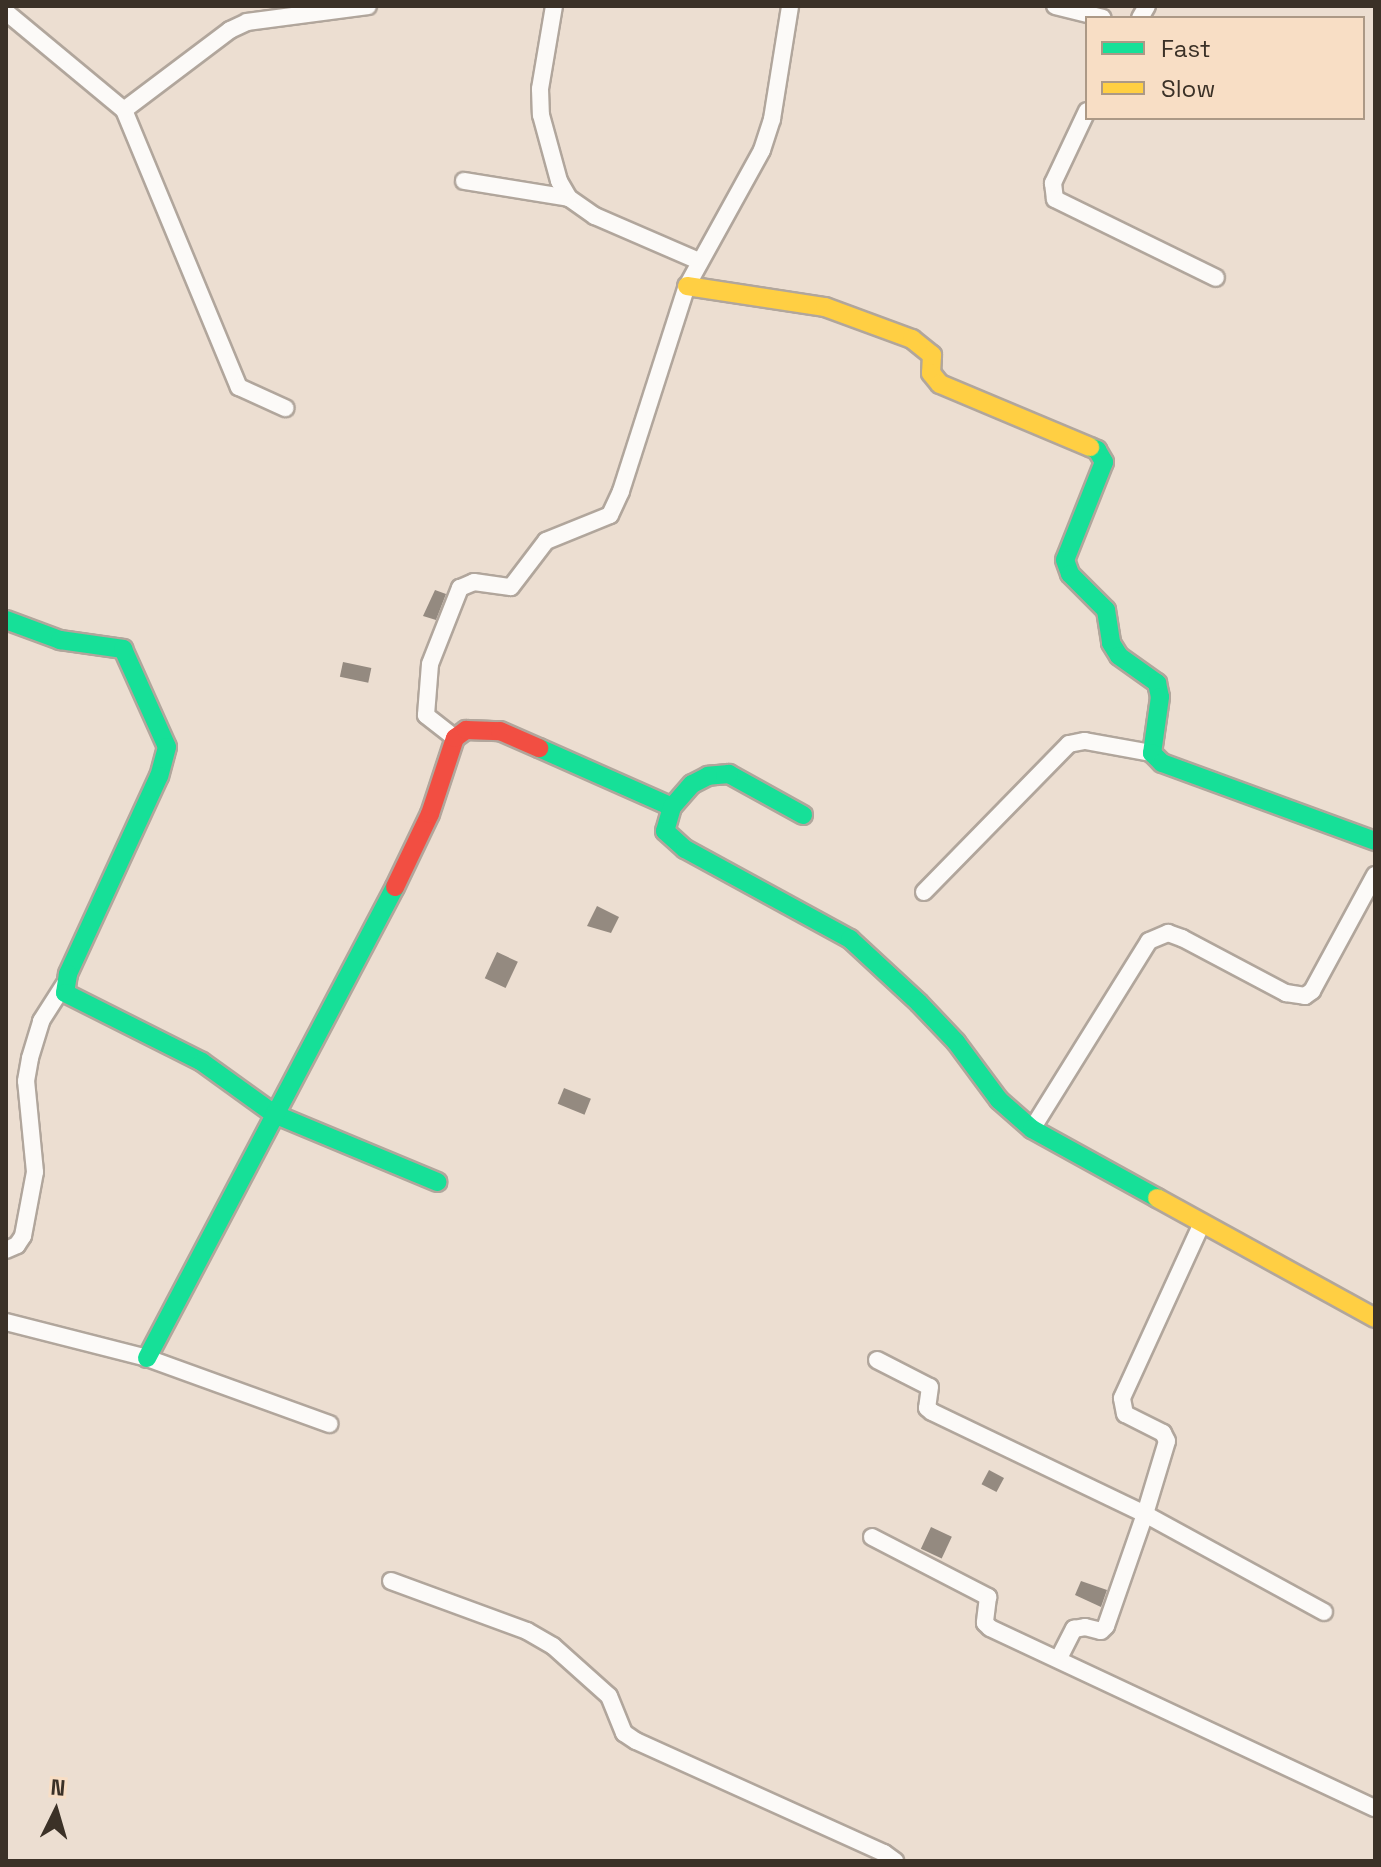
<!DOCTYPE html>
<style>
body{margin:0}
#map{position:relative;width:1381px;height:1867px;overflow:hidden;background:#ecded1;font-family:"Space Grotesk",sans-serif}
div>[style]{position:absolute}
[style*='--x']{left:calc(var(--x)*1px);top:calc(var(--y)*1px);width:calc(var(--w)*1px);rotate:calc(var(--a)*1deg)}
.building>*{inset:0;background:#948a80;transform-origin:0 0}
.roads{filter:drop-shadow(2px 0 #b1a69c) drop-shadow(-2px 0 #b1a69c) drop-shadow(0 2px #b1a69c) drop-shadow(0 -2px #b1a69c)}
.street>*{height:16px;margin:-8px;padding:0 8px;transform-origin:8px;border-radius:8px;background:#fcfaf8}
.fast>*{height:18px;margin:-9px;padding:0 9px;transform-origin:9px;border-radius:9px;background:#16e098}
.slow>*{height:18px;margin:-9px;padding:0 9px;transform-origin:9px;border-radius:9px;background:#ffcf43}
.jam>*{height:18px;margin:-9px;padding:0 9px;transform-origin:9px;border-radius:9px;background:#f24e42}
span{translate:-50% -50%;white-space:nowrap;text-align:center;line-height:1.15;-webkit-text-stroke:8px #f8dec5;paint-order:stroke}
.frame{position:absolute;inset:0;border:8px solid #3b3127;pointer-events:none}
.legend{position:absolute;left:1085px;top:16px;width:280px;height:104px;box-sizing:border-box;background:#f8dec5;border:2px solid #ac9986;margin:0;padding:10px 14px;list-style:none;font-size:24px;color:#3b3127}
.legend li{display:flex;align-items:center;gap:16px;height:40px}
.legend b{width:40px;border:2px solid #ac9986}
.north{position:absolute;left:16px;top:1771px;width:80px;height:80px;-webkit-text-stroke:6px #f8dec5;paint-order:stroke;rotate:5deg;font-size:22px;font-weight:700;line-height:32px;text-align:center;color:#3b3127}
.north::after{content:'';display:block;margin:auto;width:28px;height:36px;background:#3b3127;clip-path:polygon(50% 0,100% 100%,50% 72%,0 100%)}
</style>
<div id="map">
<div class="building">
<i style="clip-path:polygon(435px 590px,446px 594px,436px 620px,423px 616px)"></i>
<i style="left:343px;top:662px;width:29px;height:15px;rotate:12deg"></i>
<i style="clip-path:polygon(597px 906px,619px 917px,611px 933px,587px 926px)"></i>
<i style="left:497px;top:952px;width:23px;height:29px;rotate:25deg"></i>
<i style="left:564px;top:1088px;width:29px;height:17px;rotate:22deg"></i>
<i style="left:989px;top:1470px;width:17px;height:16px;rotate:28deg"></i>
<i style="left:931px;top:1527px;width:23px;height:24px;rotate:25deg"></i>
<i style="clip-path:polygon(1081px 1581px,1107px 1590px,1101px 1607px,1075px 1595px)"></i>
</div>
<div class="roads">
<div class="street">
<i style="--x:554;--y:6;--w:84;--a:99.6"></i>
<i style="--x:540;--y:89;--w:26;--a:88"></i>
<i style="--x:541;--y:115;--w:68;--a:74.7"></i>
<i style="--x:559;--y:181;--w:20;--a:60"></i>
<i style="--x:569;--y:198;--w:32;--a:35"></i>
<i style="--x:595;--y:216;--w:113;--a:23.4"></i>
<i style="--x:1055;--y:6;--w:49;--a:14"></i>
<i style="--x:6;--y:12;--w:153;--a:39.7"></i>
<i style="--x:124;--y:110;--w:300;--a:67.5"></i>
<i style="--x:239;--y:387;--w:51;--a:24.5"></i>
<i style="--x:1140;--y:18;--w:14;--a:-60"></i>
<i style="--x:124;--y:110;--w:133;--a:-37"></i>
<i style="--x:230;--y:30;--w:19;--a:-25"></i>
<i style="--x:247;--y:22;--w:122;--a:-7.5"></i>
<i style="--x:1087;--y:111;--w:80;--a:115.3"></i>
<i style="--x:1053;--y:183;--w:16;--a:83"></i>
<i style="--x:1055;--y:199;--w:179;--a:26.1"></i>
<i style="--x:464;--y:181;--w:106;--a:9.2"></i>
<i style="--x:455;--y:738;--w:37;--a:-142"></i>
<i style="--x:426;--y:715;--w:51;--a:-85.5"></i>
<i style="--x:430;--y:664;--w:82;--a:-68.5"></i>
<i style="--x:460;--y:588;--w:15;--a:-23"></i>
<i style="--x:474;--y:582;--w:37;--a:8"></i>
<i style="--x:511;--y:587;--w:58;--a:-52.7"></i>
<i style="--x:546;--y:541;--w:69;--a:-22.1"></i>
<i style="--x:610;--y:515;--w:26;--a:-65"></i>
<i style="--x:621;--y:491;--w:215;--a:-72.2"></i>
<i style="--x:687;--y:286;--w:155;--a:-61.1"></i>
<i style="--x:762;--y:150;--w:33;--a:-72"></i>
<i style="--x:772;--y:119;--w:114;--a:-80.9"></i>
<i style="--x:924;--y:892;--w:207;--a:-45.6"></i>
<i style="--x:1069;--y:744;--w:16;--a:-11"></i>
<i style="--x:1085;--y:741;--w:68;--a:10.2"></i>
<i style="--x:1032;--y:1129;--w:221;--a:-58.1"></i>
<i style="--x:1149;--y:941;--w:21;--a:-23"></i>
<i style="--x:1168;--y:933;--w:15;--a:20"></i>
<i style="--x:1182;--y:938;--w:118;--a:27.9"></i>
<i style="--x:1286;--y:993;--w:19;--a:9"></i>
<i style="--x:1305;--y:996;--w:9;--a:-36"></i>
<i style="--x:1312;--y:991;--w:132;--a:-61.5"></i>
<i style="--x:6;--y:1250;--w:12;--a:-24"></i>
<i style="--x:17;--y:1245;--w:11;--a:-56"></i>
<i style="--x:23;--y:1236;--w:65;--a:-79.4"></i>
<i style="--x:35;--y:1172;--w:91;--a:-95.6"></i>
<i style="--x:26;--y:1081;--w:23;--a:-80"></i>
<i style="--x:30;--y:1058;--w:39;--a:-73"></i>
<i style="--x:41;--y:1021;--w:43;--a:-57.4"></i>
<i style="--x:6;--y:1322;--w:146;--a:14.3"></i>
<i style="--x:147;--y:1358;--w:194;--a:19.9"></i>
<i style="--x:877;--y:1360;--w:59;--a:27"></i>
<i style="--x:930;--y:1387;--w:21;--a:98"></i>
<i style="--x:927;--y:1408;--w:6;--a:39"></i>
<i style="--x:932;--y:1412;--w:236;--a:25.6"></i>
<i style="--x:1145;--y:1514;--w:204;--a:28.7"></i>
<i style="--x:872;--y:1537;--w:131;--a:27.3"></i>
<i style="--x:988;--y:1597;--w:26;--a:97"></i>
<i style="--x:985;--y:1623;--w:7;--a:45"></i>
<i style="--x:990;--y:1628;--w:425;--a:25.1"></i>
<i style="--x:391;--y:1581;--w:145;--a:20.2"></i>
<i style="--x:527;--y:1631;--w:30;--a:30"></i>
<i style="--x:553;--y:1646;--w:75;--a:41.8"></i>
<i style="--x:609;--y:1696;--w:40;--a:68"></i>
<i style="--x:624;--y:1733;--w:14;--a:34"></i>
<i style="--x:636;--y:1741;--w:272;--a:24.3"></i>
<i style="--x:884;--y:1853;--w:14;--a:36"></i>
<i style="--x:1059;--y:1658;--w:33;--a:-63"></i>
<i style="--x:1074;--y:1629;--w:11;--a:-10"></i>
<i style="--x:1085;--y:1627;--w:16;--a:14"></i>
<i style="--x:1101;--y:1631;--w:7;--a:-45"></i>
<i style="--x:1106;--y:1626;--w:119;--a:-70.8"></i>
<i style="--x:1145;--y:1514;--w:76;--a:-73.2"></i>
<i style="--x:1167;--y:1441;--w:9;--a:-117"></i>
<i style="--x:1163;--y:1433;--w:42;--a:-153.4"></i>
<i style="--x:1125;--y:1414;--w:16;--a:-101"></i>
<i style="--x:1122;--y:1398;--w:192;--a:-65.4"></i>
</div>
<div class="fast">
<i style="--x:1090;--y:447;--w:8;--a:23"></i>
<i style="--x:1097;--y:450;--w:14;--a:60"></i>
<i style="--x:1104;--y:462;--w:105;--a:111.7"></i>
<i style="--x:1065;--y:560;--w:15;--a:70"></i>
<i style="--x:1070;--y:574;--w:51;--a:45"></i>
<i style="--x:1106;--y:610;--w:33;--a:81"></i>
<i style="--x:1111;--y:643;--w:15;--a:58"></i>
<i style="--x:1119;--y:656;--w:47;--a:35.4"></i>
<i style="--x:1157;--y:683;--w:14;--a:78"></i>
<i style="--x:1160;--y:697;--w:57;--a:98.1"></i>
<i style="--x:1152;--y:753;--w:14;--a:45"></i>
<i style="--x:1162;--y:763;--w:227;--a:20.1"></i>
<i style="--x:6;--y:620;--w:58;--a:20.3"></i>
<i style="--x:60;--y:640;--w:64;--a:8.1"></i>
<i style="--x:123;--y:649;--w:107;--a:65.8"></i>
<i style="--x:167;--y:747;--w:30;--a:105"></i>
<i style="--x:159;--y:776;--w:218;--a:114.7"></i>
<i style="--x:68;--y:974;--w:19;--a:99"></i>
<i style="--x:65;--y:993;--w:153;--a:26.7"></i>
<i style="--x:202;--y:1062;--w:89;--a:35.8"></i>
<i style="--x:274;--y:1114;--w:177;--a:22.6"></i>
<i style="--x:539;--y:748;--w:145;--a:23.9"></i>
<i style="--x:803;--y:815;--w:85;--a:-151"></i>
<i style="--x:729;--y:774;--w:21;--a:175"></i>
<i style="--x:708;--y:776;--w:18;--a:153"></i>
<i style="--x:692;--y:784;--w:30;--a:131"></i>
<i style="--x:672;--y:807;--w:25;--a:106"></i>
<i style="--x:665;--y:831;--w:27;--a:42"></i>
<i style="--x:685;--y:849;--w:188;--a:28.6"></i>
<i style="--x:850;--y:939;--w:94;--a:42.8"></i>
<i style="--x:919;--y:1003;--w:54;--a:46.5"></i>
<i style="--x:956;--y:1042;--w:72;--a:53.4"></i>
<i style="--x:999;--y:1100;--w:44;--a:41.3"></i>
<i style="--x:1032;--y:1129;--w:143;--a:28.9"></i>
<i style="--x:147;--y:1358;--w:532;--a:-62.23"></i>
</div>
<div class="slow">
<i style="--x:687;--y:286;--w:140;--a:8.7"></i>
<i style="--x:825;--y:307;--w:93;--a:20.2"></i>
<i style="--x:912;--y:339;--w:26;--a:39"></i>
<i style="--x:932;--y:355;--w:18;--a:93"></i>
<i style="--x:931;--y:373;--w:14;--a:51"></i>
<i style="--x:940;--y:384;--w:163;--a:22.8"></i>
<i style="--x:1157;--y:1198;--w:249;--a:28.8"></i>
</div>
<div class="jam">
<i style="--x:395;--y:887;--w:81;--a:-64.4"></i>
<i style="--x:430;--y:814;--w:80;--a:-71.8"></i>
<i style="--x:455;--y:738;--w:14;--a:-36"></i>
<i style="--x:466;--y:730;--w:34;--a:2"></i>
<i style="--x:500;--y:731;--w:43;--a:23.6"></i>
</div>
</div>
<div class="frame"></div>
<ul class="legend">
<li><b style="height:10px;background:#16e098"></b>Fast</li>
<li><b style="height:10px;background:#ffcf43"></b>Slow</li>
</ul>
<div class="north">N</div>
</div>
